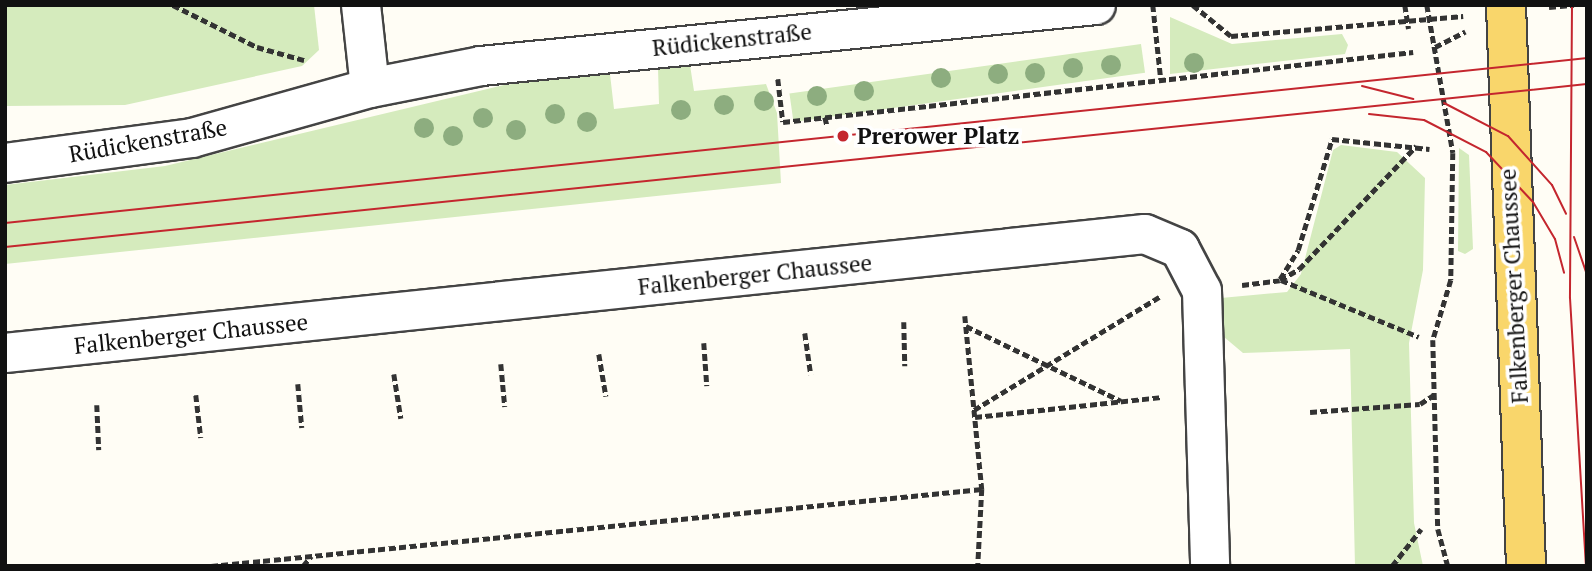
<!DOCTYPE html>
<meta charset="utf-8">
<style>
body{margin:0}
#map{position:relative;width:1592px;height:571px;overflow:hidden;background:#fffdf5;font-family:"PT Serif",serif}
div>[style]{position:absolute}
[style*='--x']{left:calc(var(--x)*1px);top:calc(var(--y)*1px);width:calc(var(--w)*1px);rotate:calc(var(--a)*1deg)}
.green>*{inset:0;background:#d5ebbd;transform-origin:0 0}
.path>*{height:4.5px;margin-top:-2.25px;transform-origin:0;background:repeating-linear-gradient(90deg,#333 0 7px,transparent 0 10.5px)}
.roads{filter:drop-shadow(2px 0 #444) drop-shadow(-2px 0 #444) drop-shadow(0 2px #444) drop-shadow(0 -2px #444)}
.minor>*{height:38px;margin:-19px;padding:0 19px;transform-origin:19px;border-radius:19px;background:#fff}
.major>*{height:38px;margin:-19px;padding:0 19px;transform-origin:19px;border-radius:19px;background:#f9d66b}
.tram>*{height:2px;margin:-1px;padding:0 1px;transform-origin:1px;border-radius:1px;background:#c4262e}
.trees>*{width:20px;height:20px;margin:-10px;border-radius:50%;background:#8dad7f}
.dots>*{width:19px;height:19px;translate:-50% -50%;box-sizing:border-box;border:4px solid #fff;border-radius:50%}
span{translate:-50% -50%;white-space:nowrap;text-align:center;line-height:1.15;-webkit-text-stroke:7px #fff;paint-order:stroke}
.street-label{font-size:23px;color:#111}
.poi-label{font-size:23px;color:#111;font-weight:700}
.left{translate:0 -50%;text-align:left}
.frame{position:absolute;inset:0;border:7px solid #111;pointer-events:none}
</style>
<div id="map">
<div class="green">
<i style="clip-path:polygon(5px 5px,314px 5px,319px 50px,302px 66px,125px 105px,5px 106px)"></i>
<i style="clip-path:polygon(1170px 17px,1232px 44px,1342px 34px,1348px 45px,1345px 54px,1170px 74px)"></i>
<i style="left:1141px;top:44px;width:29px;height:355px;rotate:82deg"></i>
<i style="clip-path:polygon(690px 65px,694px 91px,766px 84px,777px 113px,781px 183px,5px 264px,5px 185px,165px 166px,504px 85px,610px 74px,614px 109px,659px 104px,658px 68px)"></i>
<i style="clip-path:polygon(1341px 145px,1397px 152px,1425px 178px,1423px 270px,1409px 343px,1414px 523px,1423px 566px,1355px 566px,1350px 349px,1243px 353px,1224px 337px,1221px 298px,1287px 292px,1301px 274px,1333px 150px)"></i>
<i style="clip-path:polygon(1459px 148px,1469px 155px,1473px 249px,1465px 254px,1458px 251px)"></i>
</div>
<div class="path">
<i style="--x:173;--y:5;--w:94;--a:26.6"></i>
<i style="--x:257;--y:47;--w:49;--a:15.5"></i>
<i style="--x:1153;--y:5;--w:75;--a:83.9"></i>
<i style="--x:1193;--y:5;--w:49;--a:39.2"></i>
<i style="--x:1231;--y:36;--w:233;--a:-4.9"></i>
<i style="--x:1405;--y:5;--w:24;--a:81"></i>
<i style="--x:1427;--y:5;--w:150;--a:80"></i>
<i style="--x:1453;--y:153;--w:127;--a:90.9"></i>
<i style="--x:1451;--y:280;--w:63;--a:106.7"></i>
<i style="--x:1433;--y:340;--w:189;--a:88.5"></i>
<i style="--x:1438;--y:529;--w:38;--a:75"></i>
<i style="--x:1549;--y:7;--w:25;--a:-5"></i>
<i style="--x:1435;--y:47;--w:34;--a:-27"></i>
<i style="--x:778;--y:79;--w:43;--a:83.4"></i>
<i style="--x:783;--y:122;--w:634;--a:-6.34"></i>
<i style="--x:825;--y:117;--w:8;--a:76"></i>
<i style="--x:1280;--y:279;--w:34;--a:-58"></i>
<i style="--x:1298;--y:250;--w:116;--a:-73"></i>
<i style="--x:1332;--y:139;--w:98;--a:5.9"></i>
<i style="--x:1281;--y:280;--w:149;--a:22.4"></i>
<i style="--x:1242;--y:285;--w:38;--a:-7"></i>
<i style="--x:1280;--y:280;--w:22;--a:-30"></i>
<i style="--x:1299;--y:269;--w:170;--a:-46.4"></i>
<i style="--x:965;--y:316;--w:174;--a:84.4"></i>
<i style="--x:982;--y:489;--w:77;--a:93"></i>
<i style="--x:904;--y:322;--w:44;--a:88.7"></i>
<i style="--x:966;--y:326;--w:172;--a:25.8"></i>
<i style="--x:805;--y:333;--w:42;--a:81.9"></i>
<i style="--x:704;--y:343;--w:43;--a:86"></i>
<i style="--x:599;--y:354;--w:43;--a:80.5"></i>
<i style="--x:501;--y:364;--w:43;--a:84.7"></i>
<i style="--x:394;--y:374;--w:45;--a:81"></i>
<i style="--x:298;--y:384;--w:44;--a:84.8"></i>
<i style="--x:196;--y:395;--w:43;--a:83.4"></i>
<i style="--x:97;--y:405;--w:45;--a:87.5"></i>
<i style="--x:974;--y:410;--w:217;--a:-31.4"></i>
<i style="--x:1310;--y:412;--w:110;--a:-4.2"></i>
<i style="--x:1420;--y:404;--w:17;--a:-33"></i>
<i style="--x:975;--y:417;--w:187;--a:-6.1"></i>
<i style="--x:211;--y:566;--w:775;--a:-5.7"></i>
<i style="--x:303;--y:566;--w:13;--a:-51"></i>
<i style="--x:1392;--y:566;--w:47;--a:-51.9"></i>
</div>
<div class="roads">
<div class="minor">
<i style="--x:361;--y:5;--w:83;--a:83.8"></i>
<i style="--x:5;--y:163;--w:189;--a:-7.6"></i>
<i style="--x:192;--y:138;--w:185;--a:-15.7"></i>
<i style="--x:370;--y:88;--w:113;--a:-11.2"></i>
<i style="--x:481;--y:66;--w:618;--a:-5.66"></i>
<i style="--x:5;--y:353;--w:1146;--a:-5.96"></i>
<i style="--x:1145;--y:234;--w:38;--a:23"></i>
<i style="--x:1180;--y:249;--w:47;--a:62.4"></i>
<i style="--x:1202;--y:291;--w:275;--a:88.3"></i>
</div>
<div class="major">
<i style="--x:1506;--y:5;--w:561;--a:87.96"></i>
</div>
</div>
<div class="tram">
<i style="--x:1572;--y:5;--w:293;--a:90.4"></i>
<i style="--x:1570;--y:298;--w:268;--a:86.6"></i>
<i style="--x:1362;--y:86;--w:53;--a:14.3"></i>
<i style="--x:1444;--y:103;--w:72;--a:27.3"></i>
<i style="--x:1508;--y:136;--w:66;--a:48.1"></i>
<i style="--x:1552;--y:185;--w:32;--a:64"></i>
<i style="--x:1369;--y:114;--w:55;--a:6.2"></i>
<i style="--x:1424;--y:120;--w:70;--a:27.3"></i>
<i style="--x:1486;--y:152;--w:69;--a:46.8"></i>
<i style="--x:1533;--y:202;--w:43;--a:59.3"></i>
<i style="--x:1555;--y:239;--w:35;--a:75"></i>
<i style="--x:5;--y:223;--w:1591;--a:-5.95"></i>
<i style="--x:1574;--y:237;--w:39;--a:71"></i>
<i style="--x:5;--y:247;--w:1590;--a:-5.88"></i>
</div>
<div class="trees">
<i style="left:1194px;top:63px"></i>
<i style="left:1111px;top:65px"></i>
<i style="left:1073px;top:68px"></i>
<i style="left:1035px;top:73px"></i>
<i style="left:998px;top:74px"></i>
<i style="left:941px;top:78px"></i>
<i style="left:864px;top:91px"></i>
<i style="left:817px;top:96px"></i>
<i style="left:764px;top:101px"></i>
<i style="left:724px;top:105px"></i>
<i style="left:681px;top:110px"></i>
<i style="left:555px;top:114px"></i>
<i style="left:483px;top:118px"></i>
<i style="left:587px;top:122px"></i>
<i style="left:424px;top:128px"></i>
<i style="left:516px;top:130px"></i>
<i style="left:453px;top:136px"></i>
</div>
<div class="dots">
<i style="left:843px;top:136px;background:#c4262e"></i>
</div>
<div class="street-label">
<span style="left:732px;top:40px;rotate:-6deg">Rüdickenstraße</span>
<span style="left:148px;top:141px;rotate:-10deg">Rüdickenstraße</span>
<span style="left:755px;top:275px;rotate:-6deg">Falkenberger Chaussee</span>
<span style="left:1514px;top:286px;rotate:-93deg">Falkenberger Chaussee</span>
<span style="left:191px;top:334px;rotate:-6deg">Falkenberger Chaussee</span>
</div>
<div class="poi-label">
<span class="left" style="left:857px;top:136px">Prerower Platz</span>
</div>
<div class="frame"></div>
</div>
